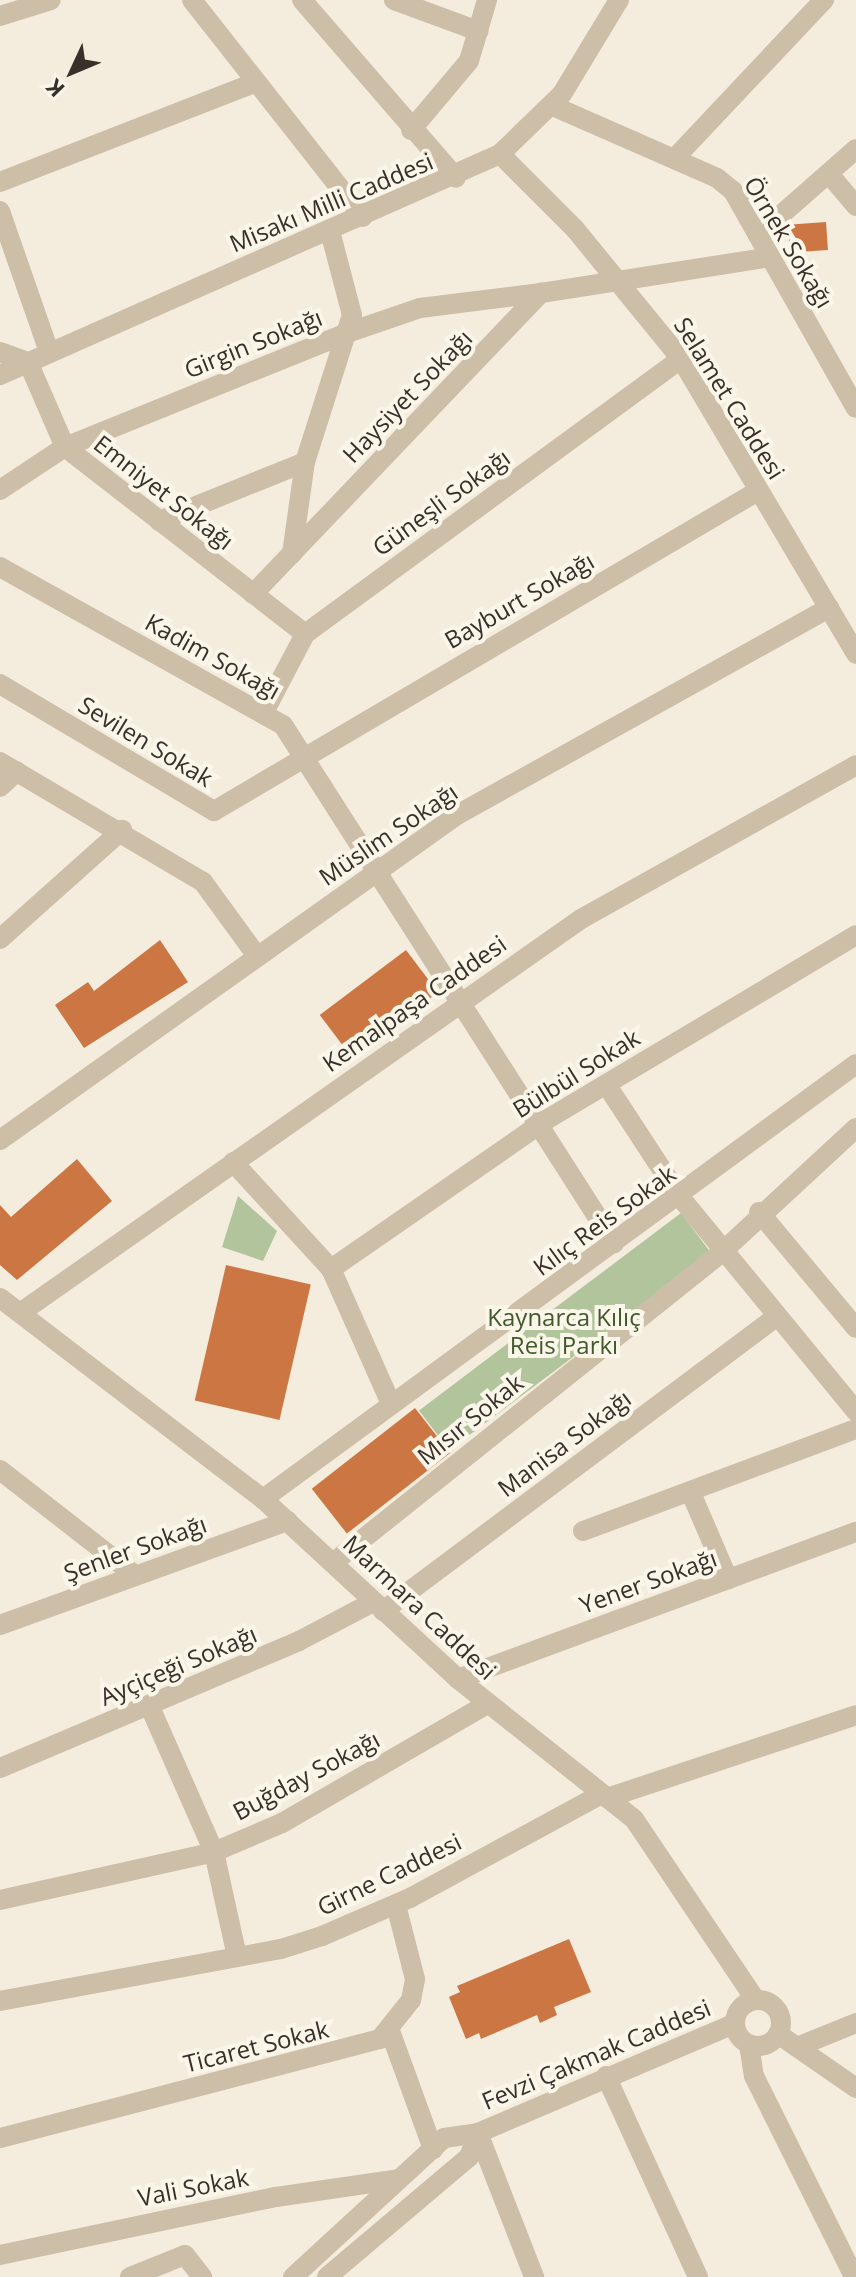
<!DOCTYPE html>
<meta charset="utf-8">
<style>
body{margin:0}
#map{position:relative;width:856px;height:2277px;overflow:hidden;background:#f4ecdd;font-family:"Open Sans",sans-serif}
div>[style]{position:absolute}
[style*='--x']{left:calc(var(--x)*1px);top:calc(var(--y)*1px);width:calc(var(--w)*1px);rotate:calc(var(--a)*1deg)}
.green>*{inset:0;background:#b1c49c;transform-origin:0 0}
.building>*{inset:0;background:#cc7743;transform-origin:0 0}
.minor>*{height:20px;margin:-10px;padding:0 10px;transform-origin:10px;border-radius:10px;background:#cdbea8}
.tertiary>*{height:20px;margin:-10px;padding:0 10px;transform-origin:10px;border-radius:10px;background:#cdbea8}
.tertiary>.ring{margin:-10px;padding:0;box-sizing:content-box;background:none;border:20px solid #cdbea8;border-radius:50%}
span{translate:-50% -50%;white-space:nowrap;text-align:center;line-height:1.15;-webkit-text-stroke:8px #fbf6ea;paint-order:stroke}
.street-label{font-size:24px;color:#393029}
.park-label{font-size:24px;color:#42592b}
.north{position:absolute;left:32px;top:32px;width:80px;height:80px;-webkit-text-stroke:6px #fbf6ea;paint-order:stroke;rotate:226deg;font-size:22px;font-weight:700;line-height:32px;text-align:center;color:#393029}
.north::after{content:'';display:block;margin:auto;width:28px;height:36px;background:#393029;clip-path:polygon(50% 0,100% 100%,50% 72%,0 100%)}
</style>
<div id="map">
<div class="green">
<i style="clip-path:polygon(238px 1196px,277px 1231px,263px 1261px,222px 1247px)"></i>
<i style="left:681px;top:1213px;width:50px;height:328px;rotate:53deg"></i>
</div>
<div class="building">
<i style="left:826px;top:222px;width:28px;height:38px;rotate:86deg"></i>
<i style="clip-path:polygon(160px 940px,188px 982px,84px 1048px,55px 1005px,88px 982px,94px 991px)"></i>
<i style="left:406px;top:950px;width:53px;height:108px;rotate:53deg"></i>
<i style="clip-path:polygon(77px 1159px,112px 1201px,17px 1280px,0 1265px,0 1205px,11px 1217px)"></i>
<i style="left:226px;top:1265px;width:87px;height:139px;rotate:13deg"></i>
<i style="left:415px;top:1408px;width:57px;height:131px;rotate:52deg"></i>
<i style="clip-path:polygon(569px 1939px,591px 1992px,554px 2007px,557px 2015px,540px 2023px,537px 2015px,481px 2039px,479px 2033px,466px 2039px,449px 1997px,460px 1992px,457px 1986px)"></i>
</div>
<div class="minor">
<i style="--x:192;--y:0;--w:276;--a:51.8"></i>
<i style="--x:394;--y:0;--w:90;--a:20.3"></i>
<i style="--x:0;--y:16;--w:53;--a:-17.4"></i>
<i style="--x:553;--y:106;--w:179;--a:23.7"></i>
<i style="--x:717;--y:178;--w:21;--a:39"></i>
<i style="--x:733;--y:191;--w:249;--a:60.5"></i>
<i style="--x:411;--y:130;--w:90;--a:-50"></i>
<i style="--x:469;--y:61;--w:64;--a:-73.6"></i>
<i style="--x:674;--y:159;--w:219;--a:-46.7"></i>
<i style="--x:829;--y:174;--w:42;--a:49.8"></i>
<i style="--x:0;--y:182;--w:273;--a:-21.3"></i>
<i style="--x:0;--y:211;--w:149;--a:70.8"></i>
<i style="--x:758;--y:235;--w:130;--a:-41.3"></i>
<i style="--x:28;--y:362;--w:93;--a:66.5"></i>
<i style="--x:65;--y:447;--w:304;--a:37.9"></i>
<i style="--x:0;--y:490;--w:78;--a:-33.5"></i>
<i style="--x:65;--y:447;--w:304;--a:-22"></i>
<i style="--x:347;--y:333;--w:77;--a:-18.9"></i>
<i style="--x:420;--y:308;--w:122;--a:-7.1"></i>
<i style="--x:159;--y:521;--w:157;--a:-22"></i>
<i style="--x:305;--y:462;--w:154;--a:-72.3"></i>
<i style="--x:352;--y:315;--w:87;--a:-104.7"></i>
<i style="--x:292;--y:554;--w:93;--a:-82"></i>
<i style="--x:0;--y:567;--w:324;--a:29.2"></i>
<i style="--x:283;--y:725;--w:615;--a:57.42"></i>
<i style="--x:253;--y:594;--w:417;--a:-46.3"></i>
<i style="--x:541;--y:293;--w:232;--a:-8.9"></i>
<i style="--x:0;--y:684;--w:249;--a:30.7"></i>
<i style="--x:214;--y:811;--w:631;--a:-30.47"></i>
<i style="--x:263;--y:714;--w:90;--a:-62.3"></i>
<i style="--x:305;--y:634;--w:466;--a:-36.2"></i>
<i style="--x:0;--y:762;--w:236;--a:30.6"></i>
<i style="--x:203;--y:882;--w:92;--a:53.9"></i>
<i style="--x:0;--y:787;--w:23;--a:-43"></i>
<i style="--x:0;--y:939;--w:164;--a:-41.8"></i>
<i style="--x:606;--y:1084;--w:135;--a:56.8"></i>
<i style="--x:680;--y:1197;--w:277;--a:50.6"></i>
<i style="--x:0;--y:1140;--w:561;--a:-35.42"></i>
<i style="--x:457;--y:815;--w:426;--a:-29.1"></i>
<i style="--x:233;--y:1162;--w:145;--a:47.5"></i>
<i style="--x:331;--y:1269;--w:148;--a:66"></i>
<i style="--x:759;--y:1212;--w:151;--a:50.1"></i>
<i style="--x:331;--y:1269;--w:262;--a:-34.7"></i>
<i style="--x:546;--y:1120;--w:361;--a:-30.8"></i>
<i style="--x:0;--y:1470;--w:171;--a:37.9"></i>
<i style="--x:691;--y:1493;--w:94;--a:66.7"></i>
<i style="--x:263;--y:1499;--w:735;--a:-36.26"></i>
<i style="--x:583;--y:1531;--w:291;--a:-20.5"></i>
<i style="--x:334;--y:1562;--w:498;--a:-38.6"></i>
<i style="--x:723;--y:1251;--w:181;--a:-42.8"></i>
<i style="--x:383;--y:1611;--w:492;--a:-36.8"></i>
<i style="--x:0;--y:1625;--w:306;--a:-19.9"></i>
<i style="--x:458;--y:1679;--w:424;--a:-20.3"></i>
<i style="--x:150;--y:1707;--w:158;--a:66.2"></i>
<i style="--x:214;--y:1852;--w:107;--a:77.6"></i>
<i style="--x:0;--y:1768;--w:325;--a:-23"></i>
<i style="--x:299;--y:1641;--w:84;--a:-27.8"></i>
<i style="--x:607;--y:1798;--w:262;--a:-18.4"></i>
<i style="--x:0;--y:1900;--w:219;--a:-12.6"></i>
<i style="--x:214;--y:1852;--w:74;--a:-23.1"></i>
<i style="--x:282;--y:1823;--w:237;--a:-30.1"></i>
<i style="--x:0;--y:2001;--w:286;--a:-10.5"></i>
<i style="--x:281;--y:1949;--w:43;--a:-17.6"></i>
<i style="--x:322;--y:1936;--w:96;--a:-23.4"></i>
<i style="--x:410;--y:1898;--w:216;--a:-28.5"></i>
<i style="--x:390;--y:2031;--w:126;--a:70"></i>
<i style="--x:749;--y:2045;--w:31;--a:81"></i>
<i style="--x:754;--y:2076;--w:225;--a:63.5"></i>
<i style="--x:797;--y:2047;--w:64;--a:-22.1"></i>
<i style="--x:606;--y:2076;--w:221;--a:65.4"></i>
<i style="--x:478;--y:2133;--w:155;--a:68.7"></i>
<i style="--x:0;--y:2138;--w:393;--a:-14.6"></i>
<i style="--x:380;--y:2039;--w:50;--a:-51.5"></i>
<i style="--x:411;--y:2000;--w:21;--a:-79"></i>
<i style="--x:415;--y:1979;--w:76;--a:-104.4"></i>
<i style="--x:0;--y:2255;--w:282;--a:-11.9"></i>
<i style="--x:276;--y:2197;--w:124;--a:-8.3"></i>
<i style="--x:130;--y:2277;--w:59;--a:-21.8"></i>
<i style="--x:185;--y:2255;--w:28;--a:52"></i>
</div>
<div class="tertiary">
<i style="--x:302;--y:0;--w:235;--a:49.1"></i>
<i style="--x:500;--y:154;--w:106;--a:45"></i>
<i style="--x:575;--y:229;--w:168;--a:50.8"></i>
<i style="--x:681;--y:359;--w:343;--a:59.3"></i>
<i style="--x:0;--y:352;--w:30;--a:20"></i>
<i style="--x:0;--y:375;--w:547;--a:-23.85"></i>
<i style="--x:500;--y:154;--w:86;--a:-44.1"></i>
<i style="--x:562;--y:94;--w:110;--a:-58.8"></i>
<i style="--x:0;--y:1298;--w:331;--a:37.4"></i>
<i style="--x:263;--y:1499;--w:265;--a:42.7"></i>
<i style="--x:458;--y:1679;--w:225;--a:38.5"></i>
<i style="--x:634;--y:1819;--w:217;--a:56.1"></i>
<i style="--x:20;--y:1313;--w:686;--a:-35.08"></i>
<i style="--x:581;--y:919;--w:315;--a:-29.2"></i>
<i class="ring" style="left:735px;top:2000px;width:26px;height:26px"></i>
<i style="--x:778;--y:2034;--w:95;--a:34.7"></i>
<i style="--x:293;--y:2277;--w:205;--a:-42.6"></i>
<i style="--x:444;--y:2138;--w:34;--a:-8"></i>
<i style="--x:478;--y:2133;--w:278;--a:-23.1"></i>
<i style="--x:327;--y:2277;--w:186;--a:-40.2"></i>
<i style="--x:469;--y:2157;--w:26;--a:-69"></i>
</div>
<div class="street-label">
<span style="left:331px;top:202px;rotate:-23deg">Misakı Milli Caddesi</span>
<span style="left:789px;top:242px;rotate:59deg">Örnek Sokağı</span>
<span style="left:253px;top:343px;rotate:-22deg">Girgin Sokağı</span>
<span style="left:407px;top:396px;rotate:-46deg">Haysiyet Sokağı</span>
<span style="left:730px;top:398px;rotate:58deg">Selamet Caddesi</span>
<span style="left:164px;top:492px;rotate:38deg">Emniyet Sokağı</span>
<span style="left:441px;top:502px;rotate:-36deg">Güneşli Sokağı</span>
<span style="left:519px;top:600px;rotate:-30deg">Bayburt Sokağı</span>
<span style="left:213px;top:656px;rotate:29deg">Kadim Sokağı</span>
<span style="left:146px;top:741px;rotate:31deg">Sevilen Sokak</span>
<span style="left:388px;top:834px;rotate:-34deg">Müslim Sokağı</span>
<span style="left:414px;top:1003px;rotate:-35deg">Kemalpaşa Caddesi</span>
<span style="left:576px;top:1073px;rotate:-32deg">Bülbül Sokak</span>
<span style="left:604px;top:1220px;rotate:-36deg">Kılıç Reis Sokak</span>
<span style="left:470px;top:1419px;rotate:-39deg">Mısır Sokak</span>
<span style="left:564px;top:1443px;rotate:-37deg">Manisa Sokağı</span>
<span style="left:135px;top:1548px;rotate:-20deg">Şenler Sokağı</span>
<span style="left:648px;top:1581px;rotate:-20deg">Yener Sokağı</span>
<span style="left:420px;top:1607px;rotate:43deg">Marmara Caddesi</span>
<span style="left:178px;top:1665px;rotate:-23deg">Ayçiçeği Sokağı</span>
<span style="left:306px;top:1775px;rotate:-28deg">Buğday Sokağı</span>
<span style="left:389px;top:1874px;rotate:-26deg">Girne Caddesi</span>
<span style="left:256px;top:2046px;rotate:-14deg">Ticaret Sokak</span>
<span style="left:596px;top:2054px;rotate:-23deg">Fevzi Çakmak Caddesi</span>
<span style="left:193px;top:2187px;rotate:-11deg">Vali Sokak</span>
</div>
<div class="park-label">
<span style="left:564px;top:1331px">Kaynarca Kılıç<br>Reis Parkı</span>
</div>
<div class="north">K</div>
</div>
